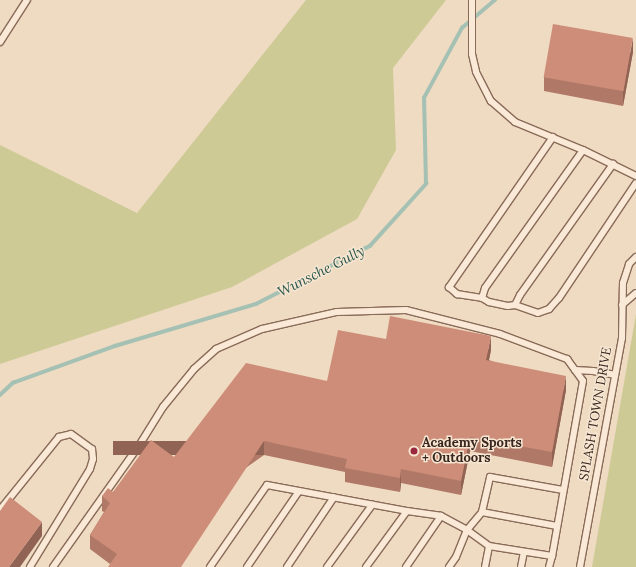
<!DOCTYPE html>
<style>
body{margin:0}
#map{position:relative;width:636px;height:567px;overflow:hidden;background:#efdac2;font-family:Lora,serif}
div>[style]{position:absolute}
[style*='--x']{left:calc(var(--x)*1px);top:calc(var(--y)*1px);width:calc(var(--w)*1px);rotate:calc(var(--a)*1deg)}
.green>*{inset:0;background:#cdca96}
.stream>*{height:3.5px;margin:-1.75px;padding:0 1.75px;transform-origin:1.75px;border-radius:1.75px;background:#a5c1b4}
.roads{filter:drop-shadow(1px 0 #896b59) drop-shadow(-1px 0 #896b59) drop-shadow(0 1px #896b59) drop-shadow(0 -1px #896b59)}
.lane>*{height:6px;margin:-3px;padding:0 3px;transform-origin:3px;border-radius:3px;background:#f9e9d6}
.wall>*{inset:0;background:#b07967}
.shaded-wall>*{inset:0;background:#906354;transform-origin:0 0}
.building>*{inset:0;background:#cd8d78;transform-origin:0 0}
.dots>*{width:11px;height:11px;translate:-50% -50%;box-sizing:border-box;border:2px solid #f6e6d2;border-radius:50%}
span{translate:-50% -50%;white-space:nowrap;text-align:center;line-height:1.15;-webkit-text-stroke:3px #f6e6d2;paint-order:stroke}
.street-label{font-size:13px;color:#38261e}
.poi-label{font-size:13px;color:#38261e;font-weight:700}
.left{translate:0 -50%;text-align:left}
.water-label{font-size:14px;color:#2d584e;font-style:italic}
</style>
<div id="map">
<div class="green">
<i style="clip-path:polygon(306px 0,446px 0,393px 68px,396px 150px,357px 219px,232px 287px,0 364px,0 145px,137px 213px)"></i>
<i style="clip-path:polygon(636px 314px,636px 567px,592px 567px)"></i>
</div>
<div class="stream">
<i style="--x:0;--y:395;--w:18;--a:-43"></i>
<i style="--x:13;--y:383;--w:109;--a:-19.9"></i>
<i style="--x:115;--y:346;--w:147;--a:-16.6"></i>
<i style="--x:256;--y:304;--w:128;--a:-27"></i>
<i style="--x:370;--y:246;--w:84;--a:-47.9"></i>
<i style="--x:426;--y:184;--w:86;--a:-91.3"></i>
<i style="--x:424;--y:98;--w:80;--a:-61.5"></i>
<i style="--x:462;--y:28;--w:43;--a:-40.3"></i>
</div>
<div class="roads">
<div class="lane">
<i style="--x:472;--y:0;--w:54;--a:90"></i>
<i style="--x:472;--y:54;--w:18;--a:77"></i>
<i style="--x:476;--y:72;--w:33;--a:63"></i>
<i style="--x:491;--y:101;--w:32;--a:41"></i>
<i style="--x:515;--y:122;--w:74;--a:22.4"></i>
<i style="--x:583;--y:150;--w:59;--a:26.1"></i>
<i style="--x:0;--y:42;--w:50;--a:-57.3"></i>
<i style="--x:553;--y:137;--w:183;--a:124.7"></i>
<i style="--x:449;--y:287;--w:11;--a:41"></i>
<i style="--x:457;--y:294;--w:25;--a:9"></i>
<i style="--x:482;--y:298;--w:8;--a:30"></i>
<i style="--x:489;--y:302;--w:19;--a:12"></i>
<i style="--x:508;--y:306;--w:7;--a:-8"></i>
<i style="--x:515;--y:305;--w:24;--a:19"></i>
<i style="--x:538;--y:313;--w:12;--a:-20"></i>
<i style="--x:549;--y:309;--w:15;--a:-48"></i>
<i style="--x:559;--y:298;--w:138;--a:-56.2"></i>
<i style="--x:482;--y:298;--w:10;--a:-73"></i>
<i style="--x:485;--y:288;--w:169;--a:-54.6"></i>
<i style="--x:515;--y:305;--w:11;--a:-63"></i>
<i style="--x:520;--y:295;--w:161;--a:-54.6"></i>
<i style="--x:622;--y:305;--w:18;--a:-41"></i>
<i style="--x:575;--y:370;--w:18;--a:3"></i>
<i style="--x:593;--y:371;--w:22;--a:10"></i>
<i style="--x:0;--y:510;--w:94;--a:-51.1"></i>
<i style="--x:59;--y:437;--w:12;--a:-14"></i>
<i style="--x:71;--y:434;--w:26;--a:36"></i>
<i style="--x:92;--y:449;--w:10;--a:84"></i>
<i style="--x:93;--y:459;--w:10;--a:107"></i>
<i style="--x:90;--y:469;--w:115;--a:121.5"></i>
<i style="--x:482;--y:512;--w:76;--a:10.6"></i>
<i style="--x:53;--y:567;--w:151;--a:-54.7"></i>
<i style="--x:140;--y:444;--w:44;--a:-58.1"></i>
<i style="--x:163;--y:407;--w:49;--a:-50.8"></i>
<i style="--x:194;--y:369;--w:30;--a:-42"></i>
<i style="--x:216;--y:349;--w:50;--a:-23.5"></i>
<i style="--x:262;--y:329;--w:77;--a:-12.8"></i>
<i style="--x:337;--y:312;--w:69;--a:-1.7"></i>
<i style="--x:406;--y:310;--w:97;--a:14.3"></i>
<i style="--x:500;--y:334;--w:72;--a:20.5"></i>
<i style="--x:567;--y:359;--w:27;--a:54"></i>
<i style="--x:583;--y:381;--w:178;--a:100"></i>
<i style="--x:210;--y:567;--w:100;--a:-55.2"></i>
<i style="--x:267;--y:485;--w:142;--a:10.5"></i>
<i style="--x:407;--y:511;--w:34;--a:8"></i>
<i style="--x:441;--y:516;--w:30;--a:28"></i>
<i style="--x:467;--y:530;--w:27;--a:36"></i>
<i style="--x:489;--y:546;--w:64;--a:9"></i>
<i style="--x:552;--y:556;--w:11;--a:105"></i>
<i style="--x:247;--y:567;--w:92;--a:-55.6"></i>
<i style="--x:287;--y:567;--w:84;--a:-56.1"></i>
<i style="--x:327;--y:567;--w:77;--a:-54"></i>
<i style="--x:366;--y:567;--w:69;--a:-53.8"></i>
<i style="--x:406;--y:567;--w:62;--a:-55.5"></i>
<i style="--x:449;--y:567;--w:12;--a:-55"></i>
<i style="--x:456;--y:557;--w:29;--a:-68"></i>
<i style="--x:467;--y:530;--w:23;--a:-50"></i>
<i style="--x:482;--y:512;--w:36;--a:-77"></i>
<i style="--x:490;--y:477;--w:74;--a:10.1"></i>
<i style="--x:485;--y:567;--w:21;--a:-79"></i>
<i style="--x:521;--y:567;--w:15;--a:-79"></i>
<i style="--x:580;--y:567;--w:233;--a:-79.6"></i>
<i style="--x:622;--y:338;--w:55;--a:-89"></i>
<i style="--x:623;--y:283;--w:20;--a:-72"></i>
<i style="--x:629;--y:264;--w:10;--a:-45"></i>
</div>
</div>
<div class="wall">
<i style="clip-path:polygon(633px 52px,623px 106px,544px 91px,544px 77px)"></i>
<i style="clip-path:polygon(386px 339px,491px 350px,489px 360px,566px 390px,552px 467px,470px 451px,461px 495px,401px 483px,400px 492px,345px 482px,345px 472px,264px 455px,110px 564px,90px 549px,90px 535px,104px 512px,102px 511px,102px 496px,113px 492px,174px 457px,327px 381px)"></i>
</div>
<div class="shaded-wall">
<i style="clip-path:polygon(633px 38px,633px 52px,623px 106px,623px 92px)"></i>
<i style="clip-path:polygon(491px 336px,491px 350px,486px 374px,486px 360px)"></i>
<i style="clip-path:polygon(566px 376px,566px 390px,552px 467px,552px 452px)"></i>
<i style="clip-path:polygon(470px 437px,470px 451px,461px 495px,461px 481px)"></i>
<i style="left:264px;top:441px;width:14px;height:151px;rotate:90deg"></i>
<i style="clip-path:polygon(401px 469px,401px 483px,400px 492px,400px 478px)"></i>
<i style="clip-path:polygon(42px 522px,42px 536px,20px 567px,9px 567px)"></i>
</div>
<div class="building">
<i style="left:553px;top:24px;width:81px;height:54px;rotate:10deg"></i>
<i style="clip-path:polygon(390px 316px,491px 336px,486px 360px,566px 376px,552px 452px,470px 437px,461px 481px,401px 469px,400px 478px,345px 468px,347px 459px,264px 441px,181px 567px,108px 567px,117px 554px,90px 535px,110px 503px,102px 496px,108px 488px,113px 492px,151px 440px,174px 457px,246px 363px,327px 381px,338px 330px,386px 339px)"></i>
<i style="clip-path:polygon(10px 497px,42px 522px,9px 567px,0 567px,0 511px)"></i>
</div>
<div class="dots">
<i style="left:414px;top:451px;background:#99283c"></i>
</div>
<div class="street-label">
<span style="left:596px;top:414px;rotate:-80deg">SPLASH TOWN DRIVE</span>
</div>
<div class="poi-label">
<span class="left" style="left:422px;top:451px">Academy Sports<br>+ Outdoors</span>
</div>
<div class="water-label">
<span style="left:321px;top:271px;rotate:-27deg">Wunsche Gully</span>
</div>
</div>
